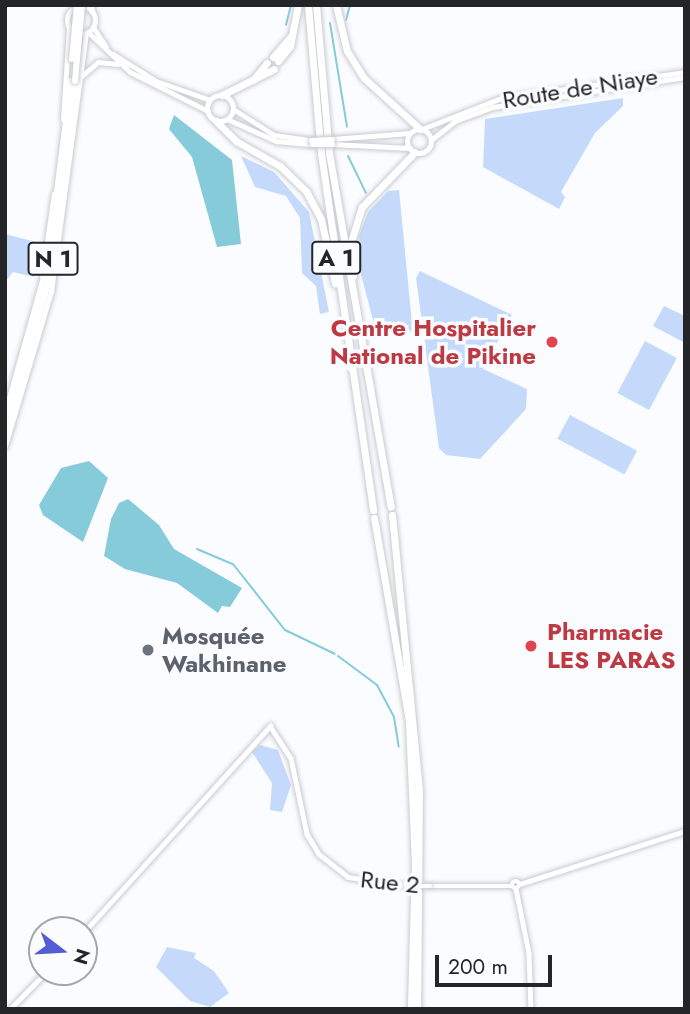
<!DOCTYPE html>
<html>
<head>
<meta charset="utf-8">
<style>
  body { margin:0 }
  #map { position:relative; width:690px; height:1014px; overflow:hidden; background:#fafcff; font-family:Jost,sans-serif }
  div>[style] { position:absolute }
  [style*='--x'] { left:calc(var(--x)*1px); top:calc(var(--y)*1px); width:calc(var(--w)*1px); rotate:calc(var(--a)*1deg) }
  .green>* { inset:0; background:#c5dafb; transform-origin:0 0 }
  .water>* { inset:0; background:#86cbd9 }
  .stream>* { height:2px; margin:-1px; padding:0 1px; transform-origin:1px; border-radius:1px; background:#86cbd9 }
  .roads { filter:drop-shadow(0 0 2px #c9cbd0) drop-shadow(0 0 2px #c9cbd0) }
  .tertiary>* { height:4.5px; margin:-2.25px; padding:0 2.25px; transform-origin:2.25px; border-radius:2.25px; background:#fff }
  .tertiary>.ring { margin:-2.25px; padding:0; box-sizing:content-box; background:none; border:4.5px solid #fff; border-radius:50% }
  .secondary>* { height:4.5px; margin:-2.25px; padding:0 2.25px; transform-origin:2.25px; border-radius:2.25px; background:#fff }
  .primary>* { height:5px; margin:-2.5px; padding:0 2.5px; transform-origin:2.5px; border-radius:2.5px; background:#fff }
  .primary>.ring { margin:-2.5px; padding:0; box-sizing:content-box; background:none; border:5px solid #fff; border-radius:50% }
  .trunk>* { height:6px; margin:-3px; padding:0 3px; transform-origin:3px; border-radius:3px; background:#fff }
  .motorway>* { height:7px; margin:-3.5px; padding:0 3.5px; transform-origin:3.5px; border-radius:3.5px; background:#fff }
  .bridges { filter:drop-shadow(0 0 2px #c9cbd0) drop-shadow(0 0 2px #c9cbd0) }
  .tertiary-bridge>* { height:4.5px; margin:-2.25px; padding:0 2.25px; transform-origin:2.25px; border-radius:2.25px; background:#fff }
  .primary-bridge>* { height:5px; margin:-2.5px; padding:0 2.5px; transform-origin:2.5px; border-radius:2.5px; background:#fff }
  .trunk-bridge>* { height:6px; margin:-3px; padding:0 3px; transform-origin:3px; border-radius:3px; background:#fff }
  .dots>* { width:19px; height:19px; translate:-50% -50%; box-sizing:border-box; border:4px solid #fafcff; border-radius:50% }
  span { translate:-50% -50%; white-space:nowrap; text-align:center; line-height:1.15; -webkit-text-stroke:7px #fafcff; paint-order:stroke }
  .shield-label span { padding:2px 5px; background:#fafcff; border:2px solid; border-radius:5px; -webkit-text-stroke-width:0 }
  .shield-label { font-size:23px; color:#242527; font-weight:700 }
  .street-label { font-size:24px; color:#242527 }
  .health-label { font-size:24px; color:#be3a42; font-weight:700 }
  .right { translate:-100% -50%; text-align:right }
  .left { translate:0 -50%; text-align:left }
  .worship-label { font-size:24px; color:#5b616d; font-weight:700 }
  .frame { position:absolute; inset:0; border:7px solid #242527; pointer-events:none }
  .north { position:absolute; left:28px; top:916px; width:70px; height:70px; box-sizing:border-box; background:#fafcff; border:2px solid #a4a6a9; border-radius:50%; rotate:107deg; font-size:19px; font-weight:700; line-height:28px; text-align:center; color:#242527 }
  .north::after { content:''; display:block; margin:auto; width:24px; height:32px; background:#565cd3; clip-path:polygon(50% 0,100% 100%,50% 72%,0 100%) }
  .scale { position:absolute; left:435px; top:955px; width:117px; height:32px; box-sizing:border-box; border:4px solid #242527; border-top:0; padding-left:9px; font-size:21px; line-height:24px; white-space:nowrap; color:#242527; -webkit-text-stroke:5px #fafcff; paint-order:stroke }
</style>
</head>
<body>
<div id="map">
  <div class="green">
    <i style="clip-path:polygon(623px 98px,623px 106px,595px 133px,561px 192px,565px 197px,559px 209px,483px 167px,485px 119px)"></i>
    <i style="clip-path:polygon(241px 156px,274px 172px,309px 212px,329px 312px,320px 314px,316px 286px,302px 273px,300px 218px,286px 196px,255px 187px)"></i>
    <i style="clip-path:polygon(399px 190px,413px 333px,399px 324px,375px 328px,358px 263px,359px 236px,368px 212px,388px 191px)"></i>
    <i style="clip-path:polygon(5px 234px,40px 243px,34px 277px,13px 272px,5px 282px)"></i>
    <i style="clip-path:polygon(420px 271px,512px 315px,483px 369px,527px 389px,526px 409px,480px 459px,446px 455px,439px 448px,416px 278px)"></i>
    <i style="clip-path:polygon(664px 306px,685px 316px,685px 343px,653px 326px)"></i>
    <i style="left:645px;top:341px;width:36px;height:59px;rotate:28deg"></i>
    <i style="left:570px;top:415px;width:76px;height:27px;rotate:28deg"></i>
    <i style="clip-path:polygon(260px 745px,278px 750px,291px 785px,282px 812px,270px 810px,272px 783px,252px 752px)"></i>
    <i style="clip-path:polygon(167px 947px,196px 953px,194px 958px,214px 971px,229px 993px,210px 1007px,190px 1001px,156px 967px)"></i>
  </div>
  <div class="water">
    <i style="clip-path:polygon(174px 115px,232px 160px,241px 244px,217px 247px,192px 157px,169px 129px)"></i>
    <i style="clip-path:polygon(89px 461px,108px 478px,83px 542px,43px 515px,39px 505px,61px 468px)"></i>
    <i style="clip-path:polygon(128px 499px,159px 525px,174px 549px,242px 588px,230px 607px,222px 606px,218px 613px,177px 583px,125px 569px,104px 556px,111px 519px,119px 503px)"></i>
  </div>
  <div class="stream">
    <i style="--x:346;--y:20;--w:16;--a:-75"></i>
    <i style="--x:330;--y:23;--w:105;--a:80.7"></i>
    <i style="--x:286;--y:25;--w:21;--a:-76"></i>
    <i style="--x:348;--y:156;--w:41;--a:64.1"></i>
    <i style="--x:197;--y:549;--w:39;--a:23"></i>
    <i style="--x:233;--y:564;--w:84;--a:51.8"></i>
    <i style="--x:285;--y:630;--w:55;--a:25.6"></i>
    <i style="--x:338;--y:656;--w:49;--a:36.6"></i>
    <i style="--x:377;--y:685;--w:36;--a:62"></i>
    <i style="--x:394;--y:717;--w:30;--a:81"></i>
  </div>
  <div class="roads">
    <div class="tertiary">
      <i style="--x:63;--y:120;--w:93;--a:-86.3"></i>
      <i style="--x:42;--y:276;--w:83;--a:-81.7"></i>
      <i style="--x:5;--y:446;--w:161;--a:-73.4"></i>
      <i style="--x:51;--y:292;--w:261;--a:-82.3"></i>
      <i class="ring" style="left:512px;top:881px;width:3.5px;height:3.5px"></i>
      <i style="--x:520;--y:884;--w:173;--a:-17.8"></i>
      <i style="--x:430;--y:886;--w:82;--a:0"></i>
      <i style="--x:516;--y:889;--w:65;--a:78.5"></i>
      <i style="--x:529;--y:953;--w:56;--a:88"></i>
      <i style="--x:84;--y:932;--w:278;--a:-47.9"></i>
      <i style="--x:270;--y:726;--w:38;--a:57"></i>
      <i style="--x:291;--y:758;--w:78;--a:78.1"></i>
      <i style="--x:307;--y:834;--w:23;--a:59"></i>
      <i style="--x:319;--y:854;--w:37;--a:38"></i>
      <i style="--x:348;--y:877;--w:59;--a:8.8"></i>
      <i style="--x:10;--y:1009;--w:52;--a:-45.8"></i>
    </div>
    <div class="secondary">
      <i style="--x:422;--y:129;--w:86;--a:-21.2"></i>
      <i style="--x:502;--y:98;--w:185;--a:-8.1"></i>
      <i style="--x:431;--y:140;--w:31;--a:-38"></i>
      <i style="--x:455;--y:121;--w:40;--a:-20.2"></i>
      <i style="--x:493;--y:107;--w:194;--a:-8.9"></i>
    </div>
    <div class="primary">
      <i class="ring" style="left:67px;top:6px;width:23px;height:23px"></i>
      <i style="--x:93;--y:27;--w:24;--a:57"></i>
      <i style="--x:88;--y:32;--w:58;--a:43.6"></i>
      <i style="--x:130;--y:72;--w:87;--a:26.6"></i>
      <i style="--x:113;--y:54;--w:51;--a:32.1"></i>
      <i style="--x:156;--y:81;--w:57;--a:19.4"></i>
      <i style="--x:79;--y:78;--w:25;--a:-40"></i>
      <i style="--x:98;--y:62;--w:20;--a:6"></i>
      <i class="ring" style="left:207px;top:95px;width:21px;height:21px"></i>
      <i style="--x:233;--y:109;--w:49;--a:32.4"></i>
      <i style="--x:274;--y:135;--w:37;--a:8"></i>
      <i style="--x:227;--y:119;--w:54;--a:24.2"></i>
      <i style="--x:276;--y:141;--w:36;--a:5"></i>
      <i class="ring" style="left:407px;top:129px;width:19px;height:19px"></i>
      <i style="--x:332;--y:139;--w:78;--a:-4.4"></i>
      <i style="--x:332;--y:144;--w:78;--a:2.9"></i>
    </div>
    <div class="trunk">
      <i style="--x:91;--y:5;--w:6;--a:81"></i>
      <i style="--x:5;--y:416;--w:159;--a:-74.3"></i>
      <i style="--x:48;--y:263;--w:184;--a:-82.8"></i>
      <i style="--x:5;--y:432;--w:165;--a:-73.8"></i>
      <i style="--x:51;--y:274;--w:194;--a:-82.9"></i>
    </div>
    <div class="motorway">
      <i style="--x:308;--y:5;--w:149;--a:85"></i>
      <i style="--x:321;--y:153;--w:361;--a:81.7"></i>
      <i style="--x:316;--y:5;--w:149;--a:85"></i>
      <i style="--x:329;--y:153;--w:359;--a:80.1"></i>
      <i style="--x:336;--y:5;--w:47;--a:76.6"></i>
      <i style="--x:347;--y:51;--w:32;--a:58"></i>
      <i style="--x:364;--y:78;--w:76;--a:42.3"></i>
      <i style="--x:273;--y:57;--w:28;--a:-49"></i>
      <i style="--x:278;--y:61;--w:19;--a:-51"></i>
      <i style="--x:290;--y:46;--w:42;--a:-79"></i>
      <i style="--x:253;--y:80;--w:22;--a:-51"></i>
      <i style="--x:222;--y:95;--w:58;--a:-26.6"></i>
      <i style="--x:216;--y:121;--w:28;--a:45"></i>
      <i style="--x:236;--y:141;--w:51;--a:29.6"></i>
      <i style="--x:280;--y:166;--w:36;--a:44"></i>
      <i style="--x:306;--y:191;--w:32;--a:62"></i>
      <i style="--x:321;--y:219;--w:66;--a:77.7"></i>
      <i style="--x:353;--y:276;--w:34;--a:-93"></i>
      <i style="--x:351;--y:242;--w:37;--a:-73"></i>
      <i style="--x:362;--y:207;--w:76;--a:-46.1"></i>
      <i style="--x:392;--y:515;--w:275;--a:84.4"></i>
      <i style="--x:419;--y:789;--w:220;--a:90.5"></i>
      <i style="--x:374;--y:518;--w:206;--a:80.2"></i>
      <i style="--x:409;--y:721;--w:141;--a:87.6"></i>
      <i style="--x:415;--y:862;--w:147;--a:91.6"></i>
    </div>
  </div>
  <div class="bridges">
    <div class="tertiary-bridge">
      <i style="--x:406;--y:886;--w:24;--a:0"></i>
    </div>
    <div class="primary-bridge">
      <i style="--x:311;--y:140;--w:21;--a:-3"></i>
      <i style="--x:312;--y:144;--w:20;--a:0"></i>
    </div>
    <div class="trunk-bridge">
      <i style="--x:72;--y:59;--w:54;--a:-84.7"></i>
      <i style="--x:75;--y:81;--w:76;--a:-84.7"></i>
    </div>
  </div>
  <div class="dots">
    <i style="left:552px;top:342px;background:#e0444e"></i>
    <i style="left:531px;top:646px;background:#e0444e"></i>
    <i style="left:148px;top:650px;background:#6b7280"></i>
  </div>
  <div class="shield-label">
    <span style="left:336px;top:258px">A 1</span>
    <span style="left:53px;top:259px">N 1</span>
  </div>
  <div class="street-label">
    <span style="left:580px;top:88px;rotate:-9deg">Route de Niaye</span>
    <span style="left:390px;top:882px;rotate:6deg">Rue 2</span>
  </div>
  <div class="health-label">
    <span class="right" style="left:536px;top:342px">Centre Hospitalier<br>National de Pikine</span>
    <span class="left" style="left:547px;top:646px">Pharmacie<br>LES PARAS</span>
  </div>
  <div class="worship-label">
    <span class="left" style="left:162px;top:650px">Mosquée<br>Wakhinane</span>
  </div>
  <div class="frame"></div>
  <div class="north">N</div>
  <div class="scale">200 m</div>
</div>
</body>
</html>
